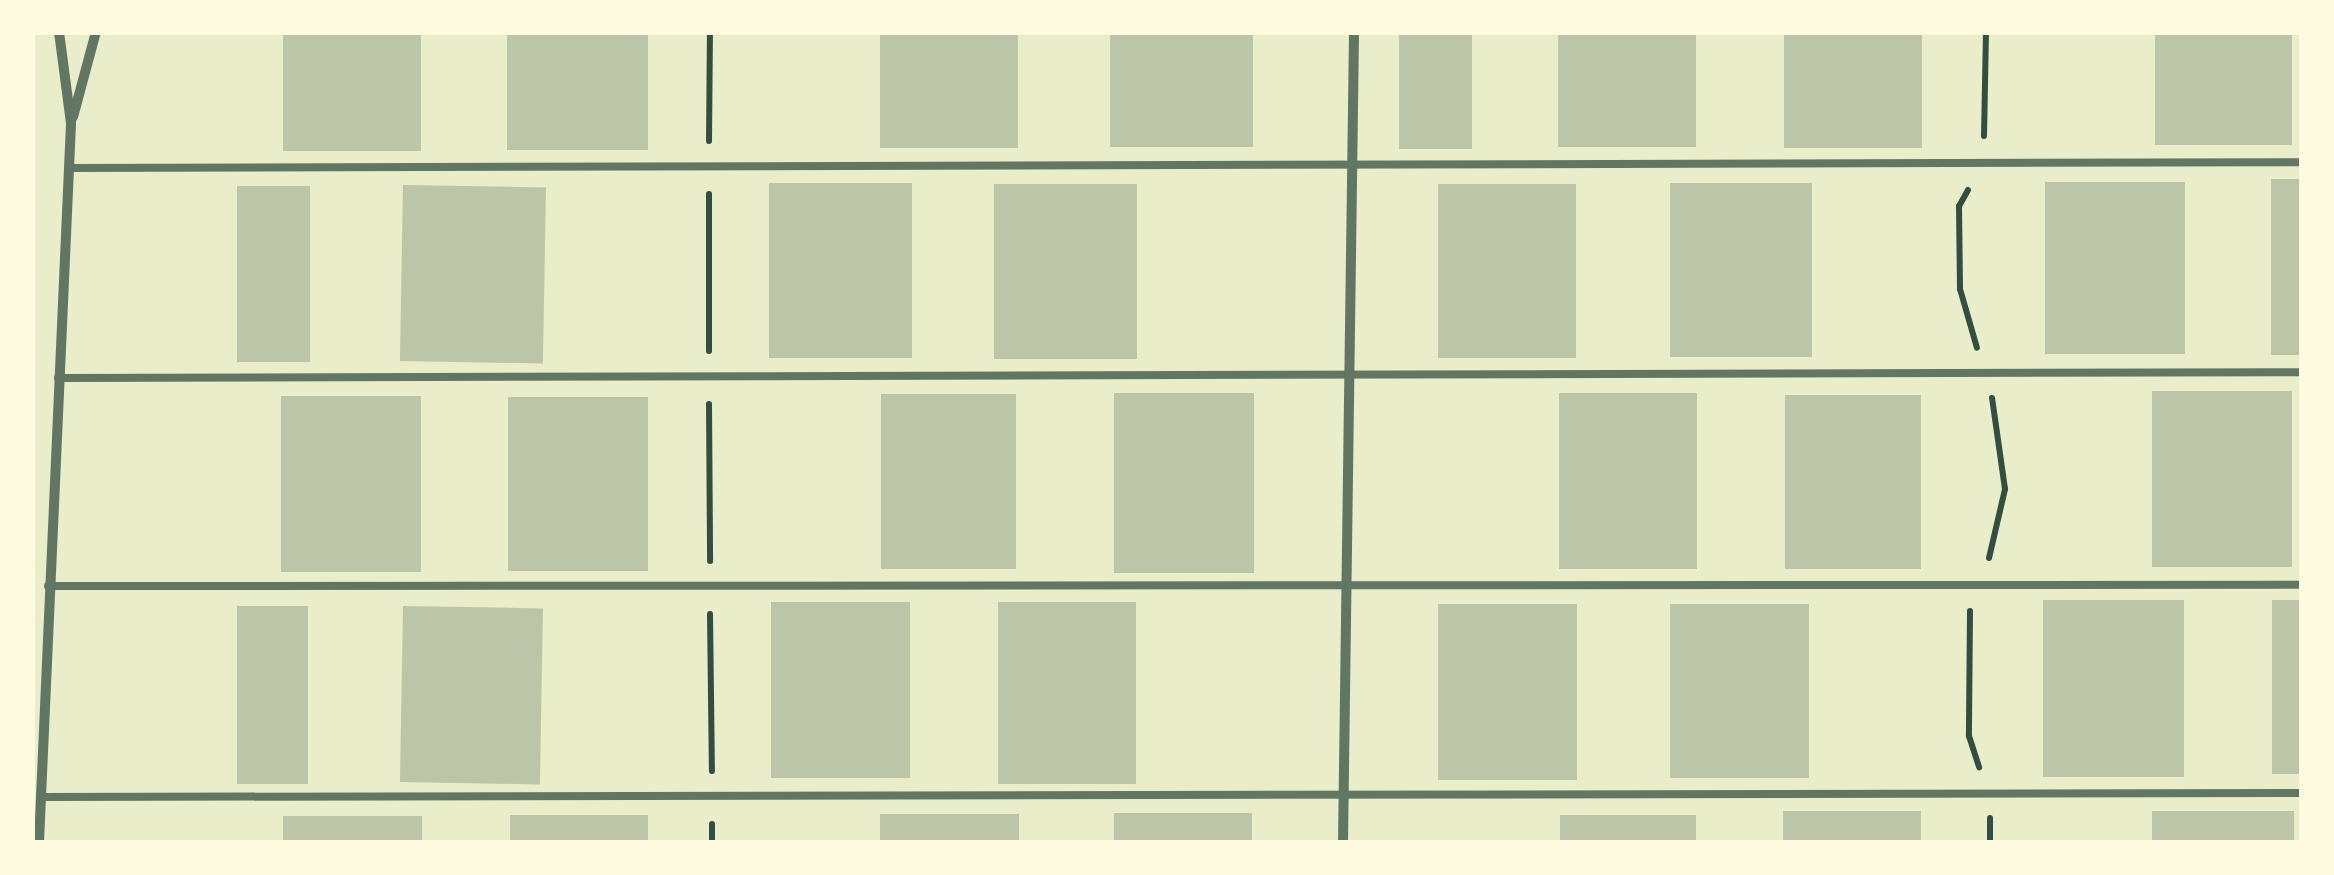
<!DOCTYPE html>
<html>
<head>
<meta charset="utf-8">
<style>
  body { margin:0 }
  #map { position:relative; width:2334px; height:875px; overflow:hidden; background:#e9edc9; font-family:"Archivo Narrow",sans-serif }
  div>[style] { position:absolute }
  [style*='--x'] { left:calc(var(--x)*1px); top:calc(var(--y)*1px); width:calc(var(--w)*1px); rotate:calc(var(--a)*1deg) }
  .building>* { inset:0; background:#bcc5a7; transform-origin:0 0 }
  .path>* { height:6px; margin:-3px; padding:0 3px; transform-origin:3px; border-radius:3px; background:#344e41 }
  .service>* { height:8px; margin:-4px; padding:0 4px; transform-origin:4px; border-radius:4px; background:#617663 }
  .minor>* { height:10px; margin:-5px; padding:0 5px; transform-origin:5px; border-radius:5px; background:#617663 }
  span { translate:-50% -50%; white-space:nowrap; text-align:center; line-height:1.15; -webkit-text-stroke:10px #fefae0; paint-order:stroke }
  .frame { position:absolute; inset:0; border:35px solid #fefae0; pointer-events:none }
</style>
</head>
<body>
<div id="map">
  <div class="building">
    <i style="left:283px;top:32px;width:138px;height:119px"></i>
    <i style="left:507px;top:32px;width:141px;height:118px"></i>
    <i style="left:880px;top:32px;width:138px;height:116px"></i>
    <i style="left:1110px;top:32px;width:143px;height:115px"></i>
    <i style="left:1399px;top:32px;width:73px;height:117px"></i>
    <i style="left:1558px;top:32px;width:138px;height:115px"></i>
    <i style="left:1784px;top:32px;width:138px;height:116px"></i>
    <i style="left:2155px;top:32px;width:137px;height:113px"></i>
    <i style="left:2271px;top:179px;width:31px;height:176px"></i>
    <i style="left:2045px;top:182px;width:140px;height:172px"></i>
    <i style="left:769px;top:183px;width:143px;height:175px"></i>
    <i style="left:1670px;top:183px;width:142px;height:174px"></i>
    <i style="left:994px;top:184px;width:143px;height:175px"></i>
    <i style="left:1438px;top:184px;width:138px;height:174px"></i>
    <i style="left:403px;top:185px;width:143px;height:176px;rotate:1deg"></i>
    <i style="left:237px;top:186px;width:73px;height:176px"></i>
    <i style="left:2152px;top:391px;width:140px;height:176px"></i>
    <i style="left:1114px;top:393px;width:140px;height:180px"></i>
    <i style="left:1559px;top:393px;width:138px;height:176px"></i>
    <i style="left:881px;top:394px;width:135px;height:175px"></i>
    <i style="left:1785px;top:395px;width:136px;height:174px"></i>
    <i style="left:281px;top:396px;width:140px;height:176px"></i>
    <i style="left:508px;top:397px;width:140px;height:174px"></i>
    <i style="left:2043px;top:600px;width:141px;height:177px"></i>
    <i style="left:2272px;top:600px;width:30px;height:174px"></i>
    <i style="left:771px;top:602px;width:139px;height:176px"></i>
    <i style="left:998px;top:602px;width:138px;height:182px"></i>
    <i style="left:1438px;top:604px;width:139px;height:176px"></i>
    <i style="left:1670px;top:604px;width:139px;height:174px"></i>
    <i style="left:237px;top:606px;width:71px;height:178px"></i>
    <i style="left:403px;top:606px;width:140px;height:176px;rotate:1deg"></i>
    <i style="left:1783px;top:811px;width:138px;height:31px"></i>
    <i style="left:2152px;top:811px;width:142px;height:31px"></i>
    <i style="left:1114px;top:813px;width:138px;height:29px"></i>
    <i style="left:880px;top:814px;width:139px;height:28px"></i>
    <i style="left:510px;top:815px;width:138px;height:27px"></i>
    <i style="left:1560px;top:815px;width:136px;height:27px"></i>
    <i style="left:283px;top:816px;width:139px;height:26px"></i>
  </div>
  <div class="path">
    <i style="--x:1984;--y:136;--w:104;--a:-88.9"></i>
    <i style="--x:709;--y:141;--w:109;--a:-89.5"></i>
    <i style="--x:1968;--y:190;--w:18;--a:119"></i>
    <i style="--x:1959;--y:206;--w:83;--a:89.3"></i>
    <i style="--x:1960;--y:289;--w:61;--a:73.9"></i>
    <i style="--x:709;--y:194;--w:157;--a:90"></i>
    <i style="--x:709;--y:404;--w:157;--a:89.6"></i>
    <i style="--x:1989;--y:558;--w:71;--a:-76.9"></i>
    <i style="--x:2005;--y:489;--w:92;--a:-98.1"></i>
    <i style="--x:1970;--y:611;--w:125;--a:90.5"></i>
    <i style="--x:1969;--y:736;--w:33;--a:72"></i>
    <i style="--x:710;--y:614;--w:157;--a:89.3"></i>
    <i style="--x:712;--y:824;--w:18;--a:90"></i>
    <i style="--x:1990;--y:842;--w:24;--a:-90"></i>
  </div>
  <div class="service">
    <i style="--x:69;--y:168;--w:2233;--a:-0.15"></i>
    <i style="--x:58;--y:378;--w:2244;--a:-0.15"></i>
    <i style="--x:48;--y:586;--w:2254;--a:-0.03"></i>
    <i style="--x:41;--y:797;--w:2261;--a:-0.1"></i>
  </div>
  <div class="minor">
    <i style="--x:73;--y:117;--w:88;--a:-74.9"></i>
    <i style="--x:39;--y:842;--w:720;--a:-87.45"></i>
    <i style="--x:71;--y:123;--w:92;--a:-97.5"></i>
    <i style="--x:1343;--y:842;--w:810;--a:-89.22"></i>
  </div>
  <div class="frame"></div>
</div>
</body>
</html>
